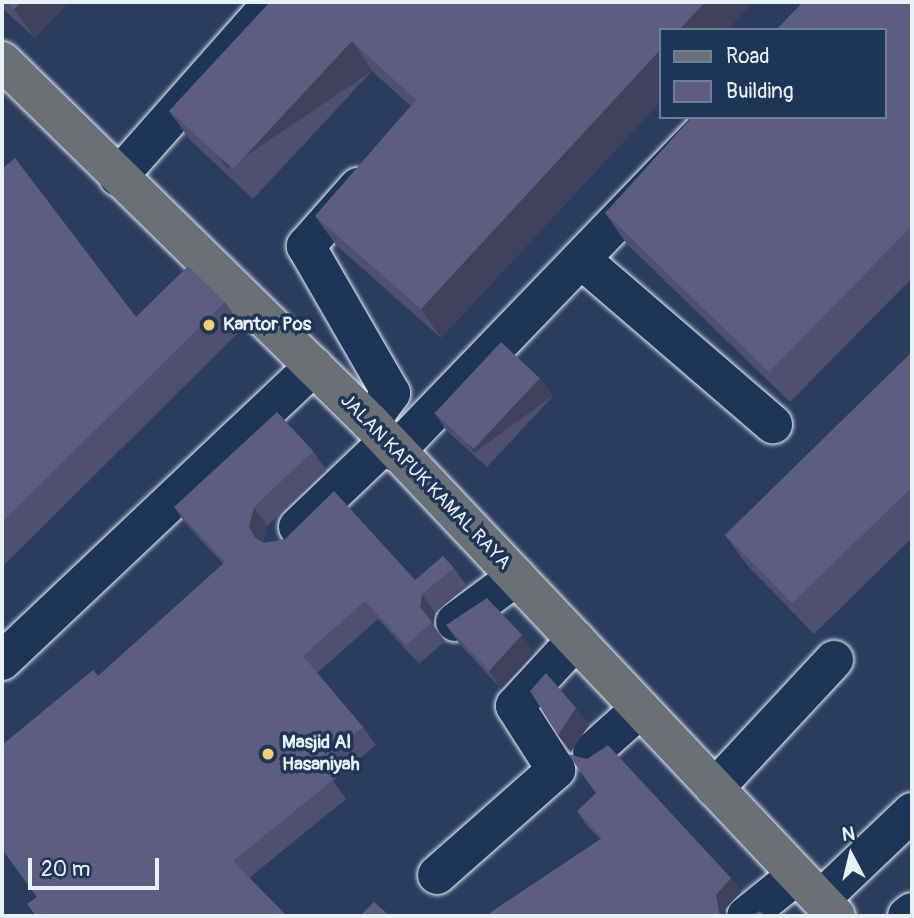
<!DOCTYPE html>
<html>
<head>
<meta charset="utf-8">
<style>
  body { margin:0 }
  #map { position:relative; width:914px; height:918px; overflow:hidden; background:#2a3d5f; font-family:Pangolin,sans-serif }
  div>[style] { position:absolute }
  [style*='--x'] { left:calc(var(--x)*1px); top:calc(var(--y)*1px); width:calc(var(--w)*1px); rotate:calc(var(--a)*1deg) }
  .roads { filter:drop-shadow(0 0 2px #e8f1f8) drop-shadow(0 0 2px #e8f1f8) }
  .minor>* { height:38px; margin:-19px; padding:0 19px; transform-origin:19px; border-radius:19px; background:#1d3557 }
  .major>* { height:38px; margin:-19px; padding:0 19px; transform-origin:19px; border-radius:19px; background:#6b7074 }
  .wall>* { inset:0; background:#4f506f }
  .shaded-wall>* { inset:0; background:#40415a; transform-origin:0 0 }
  .building>* { inset:0; background:#5c5d81; transform-origin:0 0 }
  .dots>* { width:19px; height:19px; translate:-50% -50%; box-sizing:border-box; border:4px solid #1d3557; border-radius:50% }
  span { translate:-50% -50%; white-space:nowrap; text-align:center; line-height:1.15; -webkit-text-stroke:7px #1d3557; paint-order:stroke }
  .poi-label { font-size:19px; color:#e8f1f8; font-weight:700 }
  .left { translate:0 -50%; text-align:left }
  .street-label { font-size:19px; color:#e8f1f8 }
  .frame { position:absolute; inset:0; border:4px solid #e8f1f8; pointer-events:none }
  .legend { position:absolute; left:659px; top:28px; width:228px; height:91px; box-sizing:border-box; background:#1d3557; border:2px solid #6e8097; margin:0; padding:9px 12px; list-style:none; font-size:21px; color:#e8f1f8 }
  .legend li { display:flex; align-items:center; gap:14px; height:35px }
  .legend b { width:35px; border:2px solid #6e8097 }
  .north { position:absolute; left:816px; top:820px; width:70px; height:70px; -webkit-text-stroke:5px #1d3557; paint-order:stroke; rotate:353deg; font-size:19px; font-weight:700; line-height:28px; text-align:center; color:#e8f1f8 }
  .north::after { content:''; display:block; margin:auto; width:24px; height:32px; background:#e8f1f8; clip-path:polygon(50% 0,100% 100%,50% 72%,0 100%) }
  .scale { position:absolute; left:28px; top:858px; width:131px; height:32px; box-sizing:border-box; border:4px solid #e8f1f8; border-top:0; padding-left:9px; font-size:21px; line-height:24px; white-space:nowrap; color:#e8f1f8; -webkit-text-stroke:5px #1d3557; paint-order:stroke }
</style>
</head>
<body>
<div id="map">
  <div class="roads">
    <div class="minor">
      <i style="--x:118;--y:177;--w:234;--a:-48.5"></i>
      <i style="--x:358;--y:187;--w:79;--a:131.4"></i>
      <i style="--x:306;--y:246;--w:170;--a:60"></i>
      <i style="--x:391;--y:393;--w:36;--a:126"></i>
      <i style="--x:582;--y:260;--w:252;--a:40.7"></i>
      <i style="--x:395;--y:452;--w:465;--a:-46.1"></i>
      <i style="--x:298;--y:527;--w:123;--a:-43.7"></i>
      <i style="--x:455;--y:622;--w:76;--a:-36.4"></i>
      <i style="--x:2;--y:661;--w:429;--a:-43.4"></i>
      <i style="--x:592;--y:752;--w:64;--a:-41.9"></i>
      <i style="--x:715;--y:788;--w:175;--a:-47.1"></i>
      <i style="--x:437;--y:875;--w:159;--a:-41.4"></i>
      <i style="--x:556;--y:770;--w:76;--a:-122.6"></i>
      <i style="--x:515;--y:706;--w:90;--a:-47.3"></i>
      <i style="--x:821;--y:899;--w:126;--a:-43.7"></i>
      <i style="--x:746;--y:916;--w:65;--a:-38.8"></i>
      <i style="--x:907;--y:916;--w:6;--a:-39"></i>
    </div>
    <div class="major">
      <i style="--x:2;--y:61;--w:516;--a:44.45"></i>
      <i style="--x:370;--y:422;--w:679;--a:46.67"></i>
    </div>
  </div>
  <div class="wall">
    <i style="clip-path:polygon(2px 2px,69px 2px,35px 38px,2px 8px)"></i>
    <i style="clip-path:polygon(270px 2px,753px 2px,727px 30px,660px 30px,660px 102px,441px 338px,336px 245px,315px 216px,411px 106px,372px 71px,253px 199px,190px 140px,169px 111px)"></i>
    <i style="clip-path:polygon(912px 2px,912px 278px,790px 402px,626px 243px,605px 213px)"></i>
    <i style="clip-path:polygon(2px 169px,136px 317px,225px 302px,243px 328px,2px 567px)"></i>
    <i style="clip-path:polygon(912px 352px,912px 538px,814px 634px,747px 565px,725px 535px)"></i>
    <i style="clip-path:polygon(553px 396px,487px 467px,446px 430px,434px 412px)"></i>
    <i style="clip-path:polygon(313px 451px,326px 470px,267px 526px,263px 542px,415px 580px,454px 568px,467px 586px,435px 613px,433px 625px,445px 641px,419px 664px,378px 619px,317px 673px,363px 727px,376px 745px,333px 781px,346px 799px,249px 878px,36px 897px,98px 676px,223px 564px,187px 525px,174px 507px)"></i>
    <i style="clip-path:polygon(446px 625px,534px 653px,501px 689px,459px 643px)"></i>
    <i style="clip-path:polygon(577px 811px,731px 878px,741px 892px,725px 909px,600px 839px,586px 825px)"></i>
  </div>
  <div class="shaded-wall">
    <i style="clip-path:polygon(21px 2px,69px 2px,35px 38px,14px 9px)"></i>
    <i style="clip-path:polygon(705px 2px,753px 2px,727px 30px,679px 30px)"></i>
    <i style="left:352px;top:41px;width:36px;height:175px;rotate:56deg"></i>
    <i style="clip-path:polygon(660px 50px,660px 102px,441px 338px,421px 309px)"></i>
    <i style="left:540px;top:378px;width:22px;height:97px;rotate:54deg"></i>
    <i style="clip-path:polygon(254px 507px,267px 526px,262px 545px,255px 538px,249px 527px)"></i>
    <i style="clip-path:polygon(422px 594px,435px 613px,433px 625px,420px 607px)"></i>
    <i style="clip-path:polygon(522px 635px,534px 653px,501px 689px,489px 671px)"></i>
    <i style="clip-path:polygon(576px 708px,589px 725px,571px 752px,558px 735px)"></i>
    <i style="clip-path:polygon(731px 878px,741px 892px,725px 909px,727px 916px,720px 916px,716px 895px)"></i>
  </div>
  <div class="building">
    <i style="clip-path:polygon(7px 2px,21px 2px,14px 9px)"></i>
    <i style="clip-path:polygon(270px 2px,705px 2px,679px 30px,660px 30px,660px 50px,421px 309px,315px 216px,416px 100px,352px 41px,233px 169px,169px 111px)"></i>
    <i style="clip-path:polygon(803px 2px,912px 2px,912px 226px,769px 372px,605px 213px,692px 117px,884px 117px,884px 30px,776px 30px)"></i>
    <i style="clip-path:polygon(15px 158px,136px 317px,188px 266px,225px 302px,2px 522px,2px 169px)"></i>
    <i style="left:501px;top:342px;width:53px;height:97px;rotate:43deg"></i>
    <i style="clip-path:polygon(912px 352px,912px 487px,792px 603px,725px 535px)"></i>
    <i style="clip-path:polygon(277px 412px,313px 451px,254px 507px,249px 527px,255px 538px,264px 543px,285px 539px,334px 491px,415px 580px,443px 556px,454px 568px,422px 594px,420px 607px,432px 622px,406px 645px,365px 601px,303px 656px,363px 727px,319px 763px,333px 780px,233px 861px,287px 916px,36px 916px,27px 904px,37px 897px,2px 849px,2px 745px,93px 670px,98px 676px,225px 562px,174px 507px)"></i>
    <i style="clip-path:polygon(487px 598px,522px 635px,489px 671px,446px 625px)"></i>
    <i style="clip-path:polygon(546px 673px,576px 708px,558px 735px,530px 691px)"></i>
    <i style="clip-path:polygon(608px 745px,731px 878px,716px 895px,720px 916px,485px 916px,602px 838px,577px 811px,596px 793px,568px 754px,587px 759px)"></i>
    <i style="clip-path:polygon(374px 902px,390px 916px,360px 916px)"></i>
    <i style="clip-path:polygon(760px 911px,765px 916px,751px 916px)"></i>
  </div>
  <div class="dots">
    <i style="left:209px;top:325px;background:#ffd166"></i>
    <i style="left:268px;top:754px;background:#ffd166"></i>
  </div>
  <div class="poi-label">
    <span class="left" style="left:223px;top:325px">Kantor Pos</span>
    <span class="left" style="left:282px;top:754px">Masjid Al<br>Hasaniyah</span>
  </div>
  <div class="street-label">
    <span style="left:425px;top:482px;rotate:46deg">JALAN KAPUK KAMAL RAYA</span>
  </div>
  <div class="frame"></div>
  <ul class="legend">
  <li><b style="height:9px;background:#6b7074"></b>Road</li>
  <li><b style="height:19px;background:#5c5d81"></b>Building</li>
  </ul>
  <div class="north">N</div>
  <div class="scale">20 m</div>
</div>
</body>
</html>
